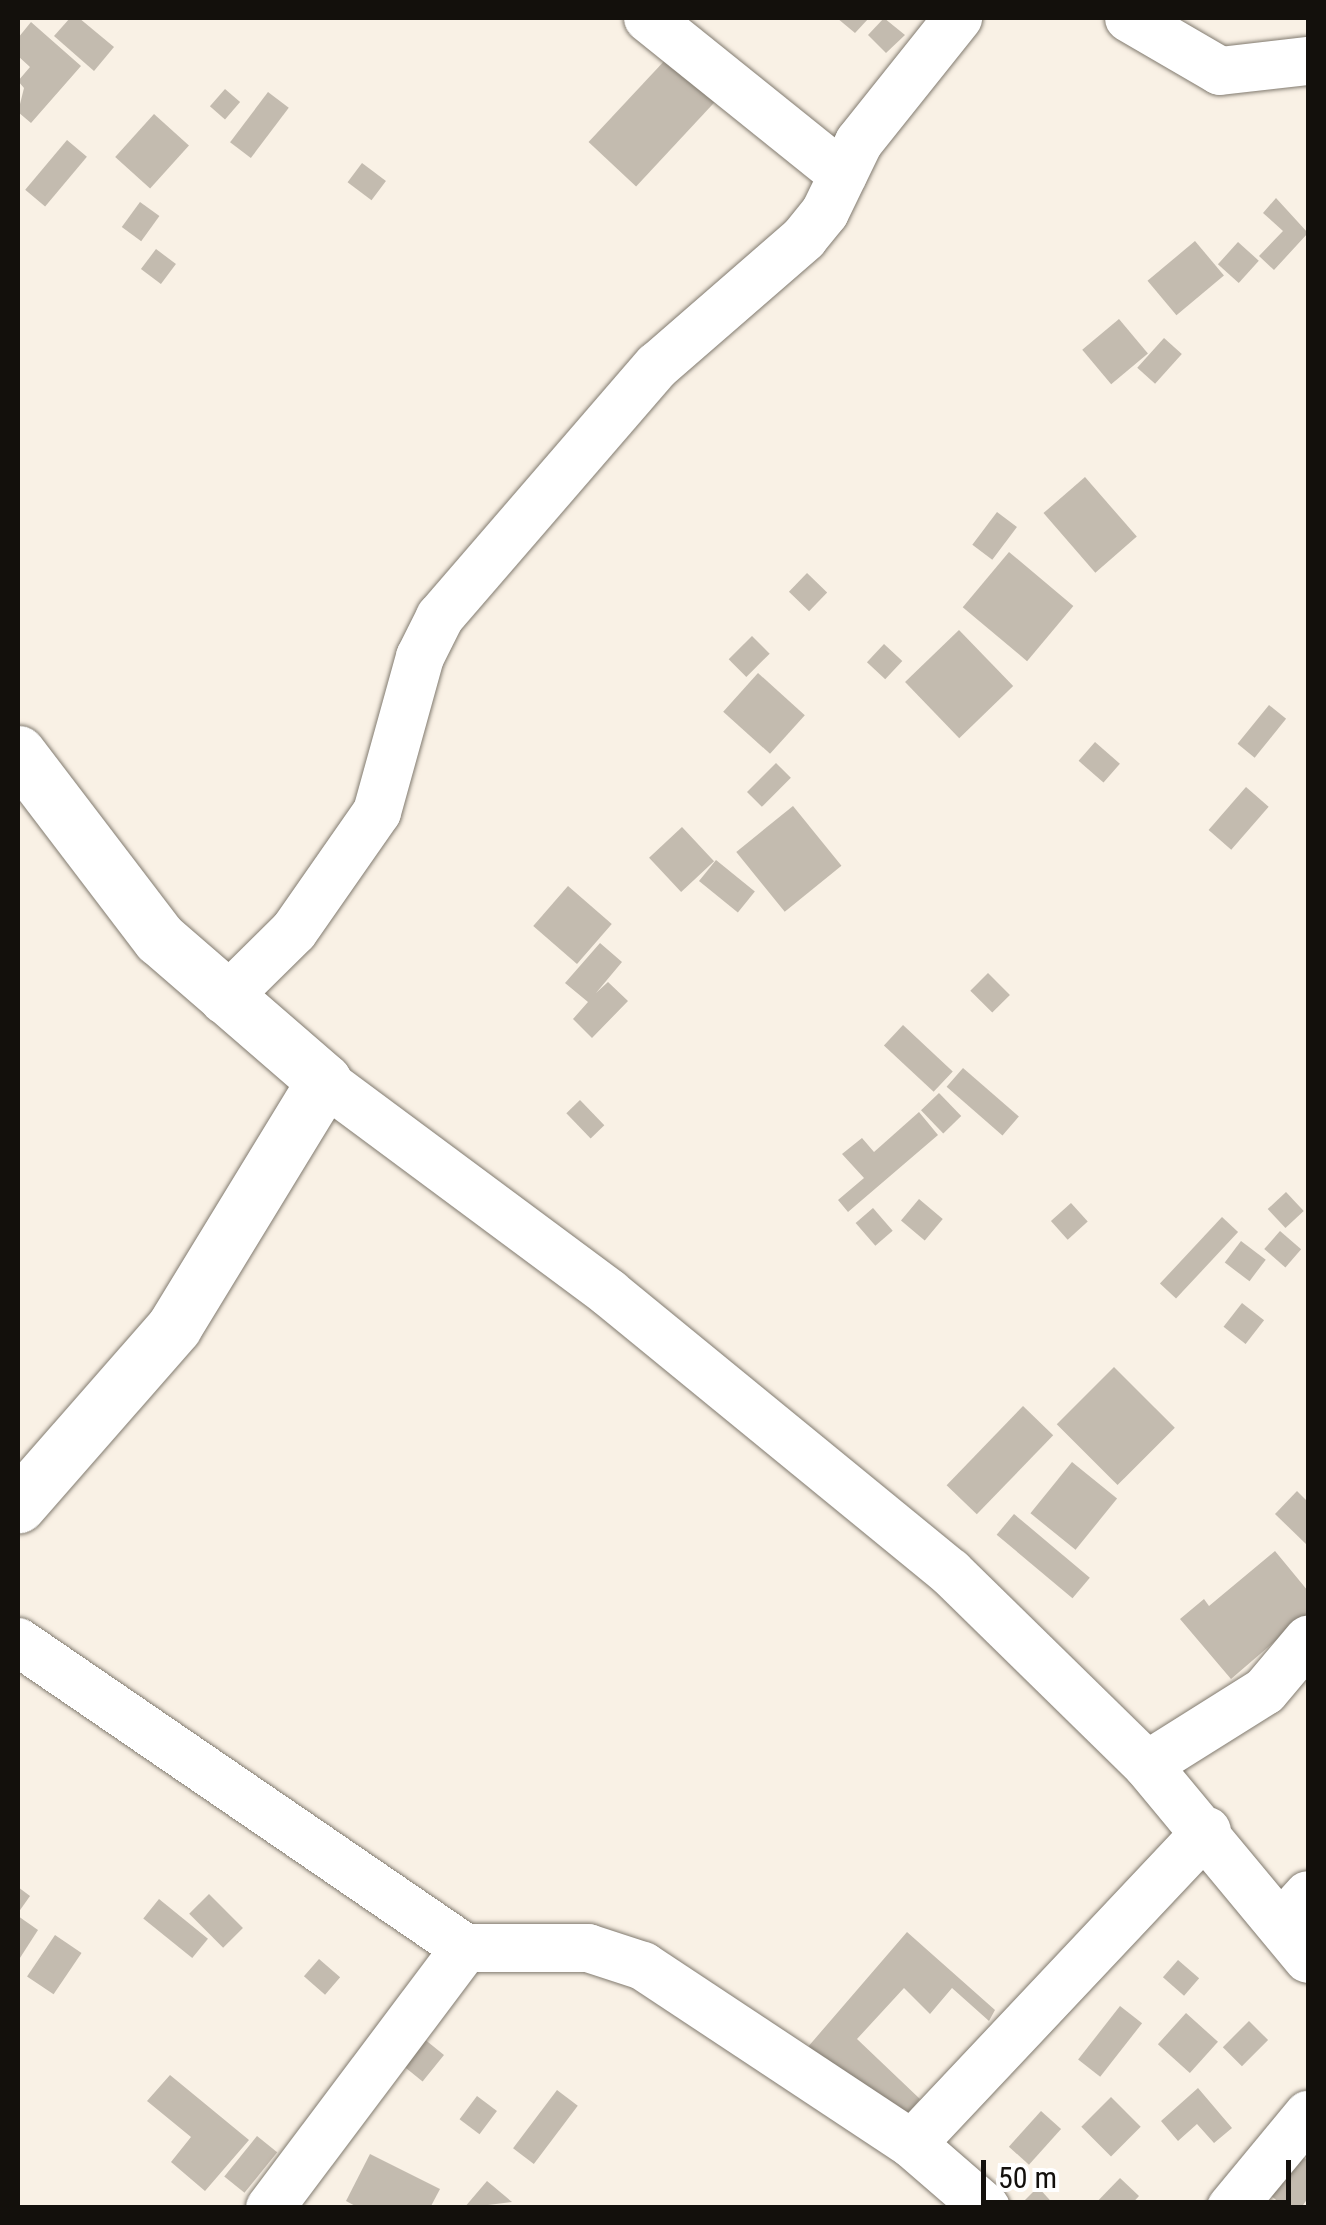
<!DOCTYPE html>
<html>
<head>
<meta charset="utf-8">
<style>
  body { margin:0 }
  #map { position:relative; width:1326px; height:2225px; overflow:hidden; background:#f9f1e5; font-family:"Roboto Condensed",sans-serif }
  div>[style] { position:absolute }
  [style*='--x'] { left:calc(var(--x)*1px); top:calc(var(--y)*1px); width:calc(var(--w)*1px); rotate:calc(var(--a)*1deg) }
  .building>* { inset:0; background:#c3bbaf; transform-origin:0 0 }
  .roads { filter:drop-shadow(0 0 2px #817a6f) drop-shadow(0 0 2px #817a6f) }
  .minor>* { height:48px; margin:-24px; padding:0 24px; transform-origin:24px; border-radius:24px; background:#fff }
  .tertiary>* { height:55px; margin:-27.5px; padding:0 27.5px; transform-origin:27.5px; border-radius:27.5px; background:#fff }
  span { translate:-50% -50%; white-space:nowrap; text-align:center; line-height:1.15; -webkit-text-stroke:10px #fff; paint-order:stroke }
  .frame { position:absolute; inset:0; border:20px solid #13100c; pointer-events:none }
  .scale { position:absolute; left:981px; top:2160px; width:310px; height:45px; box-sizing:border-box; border:5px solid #13100c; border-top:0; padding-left:12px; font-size:30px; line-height:35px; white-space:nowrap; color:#13100c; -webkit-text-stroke:8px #fff; paint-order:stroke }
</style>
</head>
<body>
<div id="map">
  <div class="building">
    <i style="clip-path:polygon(70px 18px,79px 18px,114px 47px,94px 71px,54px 36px)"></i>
    <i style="clip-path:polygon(837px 18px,869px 18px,855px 33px)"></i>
    <i style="clip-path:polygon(884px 18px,905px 35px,886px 53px,868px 35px)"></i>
    <i style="clip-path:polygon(31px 22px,81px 66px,31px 123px,18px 112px,24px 88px,18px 81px,30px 67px,18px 56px,18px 38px)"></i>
    <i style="left:667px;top:58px;width:65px;height:115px;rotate:43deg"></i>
    <i style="left:225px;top:89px;width:20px;height:23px;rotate:41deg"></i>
    <i style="left:268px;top:92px;width:26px;height:63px;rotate:37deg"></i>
    <i style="left:154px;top:114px;width:47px;height:58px;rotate:42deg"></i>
    <i style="left:67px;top:140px;width:26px;height:65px;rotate:40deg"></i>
    <i style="left:362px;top:163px;width:30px;height:24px;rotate:37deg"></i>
    <i style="clip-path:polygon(1276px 198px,1308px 233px,1274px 270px,1259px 256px,1283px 231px,1263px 213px)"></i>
    <i style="left:140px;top:202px;width:24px;height:31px;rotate:36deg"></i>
    <i style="left:1195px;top:241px;width:45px;height:62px;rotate:50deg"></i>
    <i style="left:1238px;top:242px;width:28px;height:30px;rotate:42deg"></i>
    <i style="left:156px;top:249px;width:25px;height:25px;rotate:37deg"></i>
    <i style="left:1119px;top:319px;width:45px;height:48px;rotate:50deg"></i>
    <i style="left:1164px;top:338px;width:24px;height:40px;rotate:42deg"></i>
    <i style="left:1085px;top:477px;width:79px;height:55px;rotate:49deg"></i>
    <i style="left:997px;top:512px;width:25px;height:41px;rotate:37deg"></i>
    <i style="left:1009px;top:552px;width:84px;height:72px;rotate:40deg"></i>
    <i style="left:807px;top:573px;width:28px;height:26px;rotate:44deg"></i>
    <i style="left:959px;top:630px;width:78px;height:75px;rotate:46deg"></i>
    <i style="left:752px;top:636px;width:25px;height:33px;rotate:45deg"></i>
    <i style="left:884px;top:644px;width:25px;height:25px;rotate:43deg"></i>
    <i style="left:758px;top:673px;width:63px;height:52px;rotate:42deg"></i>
    <i style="left:1269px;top:705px;width:22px;height:50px;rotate:39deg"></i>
    <i style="left:1095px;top:742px;width:33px;height:25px;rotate:41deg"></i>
    <i style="left:776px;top:763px;width:21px;height:41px;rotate:45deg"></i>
    <i style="left:1246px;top:787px;width:30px;height:57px;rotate:41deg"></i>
    <i style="left:793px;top:806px;width:77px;height:73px;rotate:51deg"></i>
    <i style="left:682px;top:827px;width:47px;height:45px;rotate:47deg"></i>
    <i style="left:716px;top:860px;width:50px;height:27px;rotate:39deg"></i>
    <i style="left:568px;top:886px;width:58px;height:53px;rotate:41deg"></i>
    <i style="clip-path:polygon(600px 943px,622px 962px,596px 993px,608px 982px,628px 1001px,592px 1038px,573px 1019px,588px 1002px,565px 983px)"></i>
    <i style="left:988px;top:973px;width:31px;height:25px;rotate:45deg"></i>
    <i style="left:903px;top:1025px;width:68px;height:28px;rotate:43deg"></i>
    <i style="left:963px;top:1068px;width:74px;height:25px;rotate:41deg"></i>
    <i style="left:939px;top:1093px;width:32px;height:25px;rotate:46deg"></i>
    <i style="left:580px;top:1100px;width:35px;height:19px;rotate:46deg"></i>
    <i style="clip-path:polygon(919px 1112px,938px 1135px,848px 1212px,838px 1200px,864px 1178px,842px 1154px,862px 1138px,874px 1152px)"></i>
    <i style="left:1286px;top:1192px;width:26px;height:25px;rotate:47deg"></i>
    <i style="left:919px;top:1199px;width:31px;height:28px;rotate:40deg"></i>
    <i style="left:1071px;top:1203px;width:25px;height:27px;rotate:48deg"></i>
    <i style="left:873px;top:1208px;width:30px;height:23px;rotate:49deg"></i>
    <i style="left:1222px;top:1217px;width:22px;height:91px;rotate:43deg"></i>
    <i style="left:1280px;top:1231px;width:28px;height:24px;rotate:41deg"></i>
    <i style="left:1241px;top:1241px;width:31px;height:27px;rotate:37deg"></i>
    <i style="left:1242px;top:1303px;width:28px;height:30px;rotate:38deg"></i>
    <i style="left:1114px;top:1367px;width:86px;height:81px;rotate:45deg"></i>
    <i style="left:1023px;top:1406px;width:42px;height:110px;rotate:44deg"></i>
    <i style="left:1072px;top:1462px;width:58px;height:66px;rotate:39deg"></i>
    <i style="clip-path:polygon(1297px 1491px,1308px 1502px,1308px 1546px,1275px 1514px)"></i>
    <i style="left:1014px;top:1514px;width:99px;height:27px;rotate:40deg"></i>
    <i style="clip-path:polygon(1275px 1551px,1308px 1591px,1308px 1613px,1231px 1679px,1180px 1619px,1204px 1599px,1209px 1606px)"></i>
    <i style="clip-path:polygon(18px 1887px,30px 1896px,18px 1913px)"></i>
    <i style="left:209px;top:1894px;width:48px;height:28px;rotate:45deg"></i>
    <i style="left:159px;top:1899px;width:63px;height:25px;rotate:39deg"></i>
    <i style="clip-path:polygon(18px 1916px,38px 1930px,18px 1961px)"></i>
    <i style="clip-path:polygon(907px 1932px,995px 2010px,989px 2021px,952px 1988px,930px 2014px,904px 1988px,857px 2039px,920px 2099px,900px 2123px,807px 2048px)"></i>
    <i style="left:55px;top:1935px;width:32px;height:50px;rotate:34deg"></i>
    <i style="left:319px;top:1959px;width:28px;height:23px;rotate:41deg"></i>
    <i style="left:1178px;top:1960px;width:28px;height:23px;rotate:41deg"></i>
    <i style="left:1120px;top:2006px;width:28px;height:68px;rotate:38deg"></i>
    <i style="left:1186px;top:2013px;width:43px;height:42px;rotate:42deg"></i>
    <i style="left:1249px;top:2021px;width:27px;height:37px;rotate:45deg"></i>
    <i style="left:423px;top:2038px;width:27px;height:34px;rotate:39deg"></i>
    <i style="clip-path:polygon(170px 2075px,249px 2140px,205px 2191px,171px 2162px,191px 2137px,147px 2101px)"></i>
    <i style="clip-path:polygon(1198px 2088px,1232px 2128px,1214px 2143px,1197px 2124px,1178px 2141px,1161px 2121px)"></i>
    <i style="left:557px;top:2090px;width:26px;height:73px;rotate:37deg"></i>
    <i style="left:477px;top:2096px;width:25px;height:29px;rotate:37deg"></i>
    <i style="left:1111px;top:2097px;width:42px;height:42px;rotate:45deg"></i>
    <i style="left:1041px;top:2111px;width:27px;height:48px;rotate:42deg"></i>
    <i style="left:257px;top:2136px;width:26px;height:52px;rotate:39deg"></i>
    <i style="clip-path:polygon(1296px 2151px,1308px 2161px,1308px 2198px,1301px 2208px,1286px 2208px,1264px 2190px)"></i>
    <i style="clip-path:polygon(370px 2154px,440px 2189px,430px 2208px,359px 2208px,346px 2201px)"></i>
    <i style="clip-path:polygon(1120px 2178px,1139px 2196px,1128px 2208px,1091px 2208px)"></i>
    <i style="clip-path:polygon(487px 2181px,512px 2202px,464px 2208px)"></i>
    <i style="clip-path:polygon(1038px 2187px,1057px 2208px,1026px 2208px,1022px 2203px)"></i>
  </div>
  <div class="roads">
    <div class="minor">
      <i style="--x:648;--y:18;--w:250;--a:38.8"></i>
      <i style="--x:1129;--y:18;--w:105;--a:30.2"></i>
      <i style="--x:1220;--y:71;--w:89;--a:-6.5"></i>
      <i style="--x:224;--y:1000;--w:98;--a:-44.6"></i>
      <i style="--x:294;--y:931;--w:145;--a:-55.1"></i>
      <i style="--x:377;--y:812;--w:161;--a:-74.5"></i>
      <i style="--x:420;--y:657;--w:45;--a:-63.4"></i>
      <i style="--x:440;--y:617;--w:332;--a:-49.2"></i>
      <i style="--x:657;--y:366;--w:195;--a:-41"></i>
      <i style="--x:804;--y:238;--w:33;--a:-51"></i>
      <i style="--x:825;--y:212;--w:78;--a:-64.1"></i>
      <i style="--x:859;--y:142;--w:159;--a:-51.4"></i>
      <i style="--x:324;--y:1081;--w:355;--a:36.6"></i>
      <i style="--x:609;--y:1293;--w:441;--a:39.3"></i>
      <i style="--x:950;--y:1572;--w:276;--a:44.4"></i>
      <i style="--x:1147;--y:1765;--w:252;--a:50.3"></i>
      <i style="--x:18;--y:1642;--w:542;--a:34.39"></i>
      <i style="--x:465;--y:1948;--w:123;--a:0"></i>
      <i style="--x:588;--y:1948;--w:58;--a:18.1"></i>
      <i style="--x:643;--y:1966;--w:323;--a:33.5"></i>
      <i style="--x:912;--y:2144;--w:98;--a:40.9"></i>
      <i style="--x:1147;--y:1765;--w:139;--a:-32.1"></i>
      <i style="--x:1265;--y:1691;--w:67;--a:-49.9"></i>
      <i style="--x:1281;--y:1925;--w:40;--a:-48"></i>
      <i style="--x:912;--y:2144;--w:430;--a:-46.7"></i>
      <i style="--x:270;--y:2208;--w:325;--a:-53.1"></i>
      <i style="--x:1231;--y:2208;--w:121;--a:-50.4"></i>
    </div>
    <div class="tertiary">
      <i style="--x:18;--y:753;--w:233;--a:52.7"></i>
      <i style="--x:159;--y:938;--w:218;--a:40.9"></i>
      <i style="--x:324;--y:1081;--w:288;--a:121.4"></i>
      <i style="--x:174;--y:1327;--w:237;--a:131.2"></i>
    </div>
  </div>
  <div class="frame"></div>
  <div class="scale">50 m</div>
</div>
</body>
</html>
